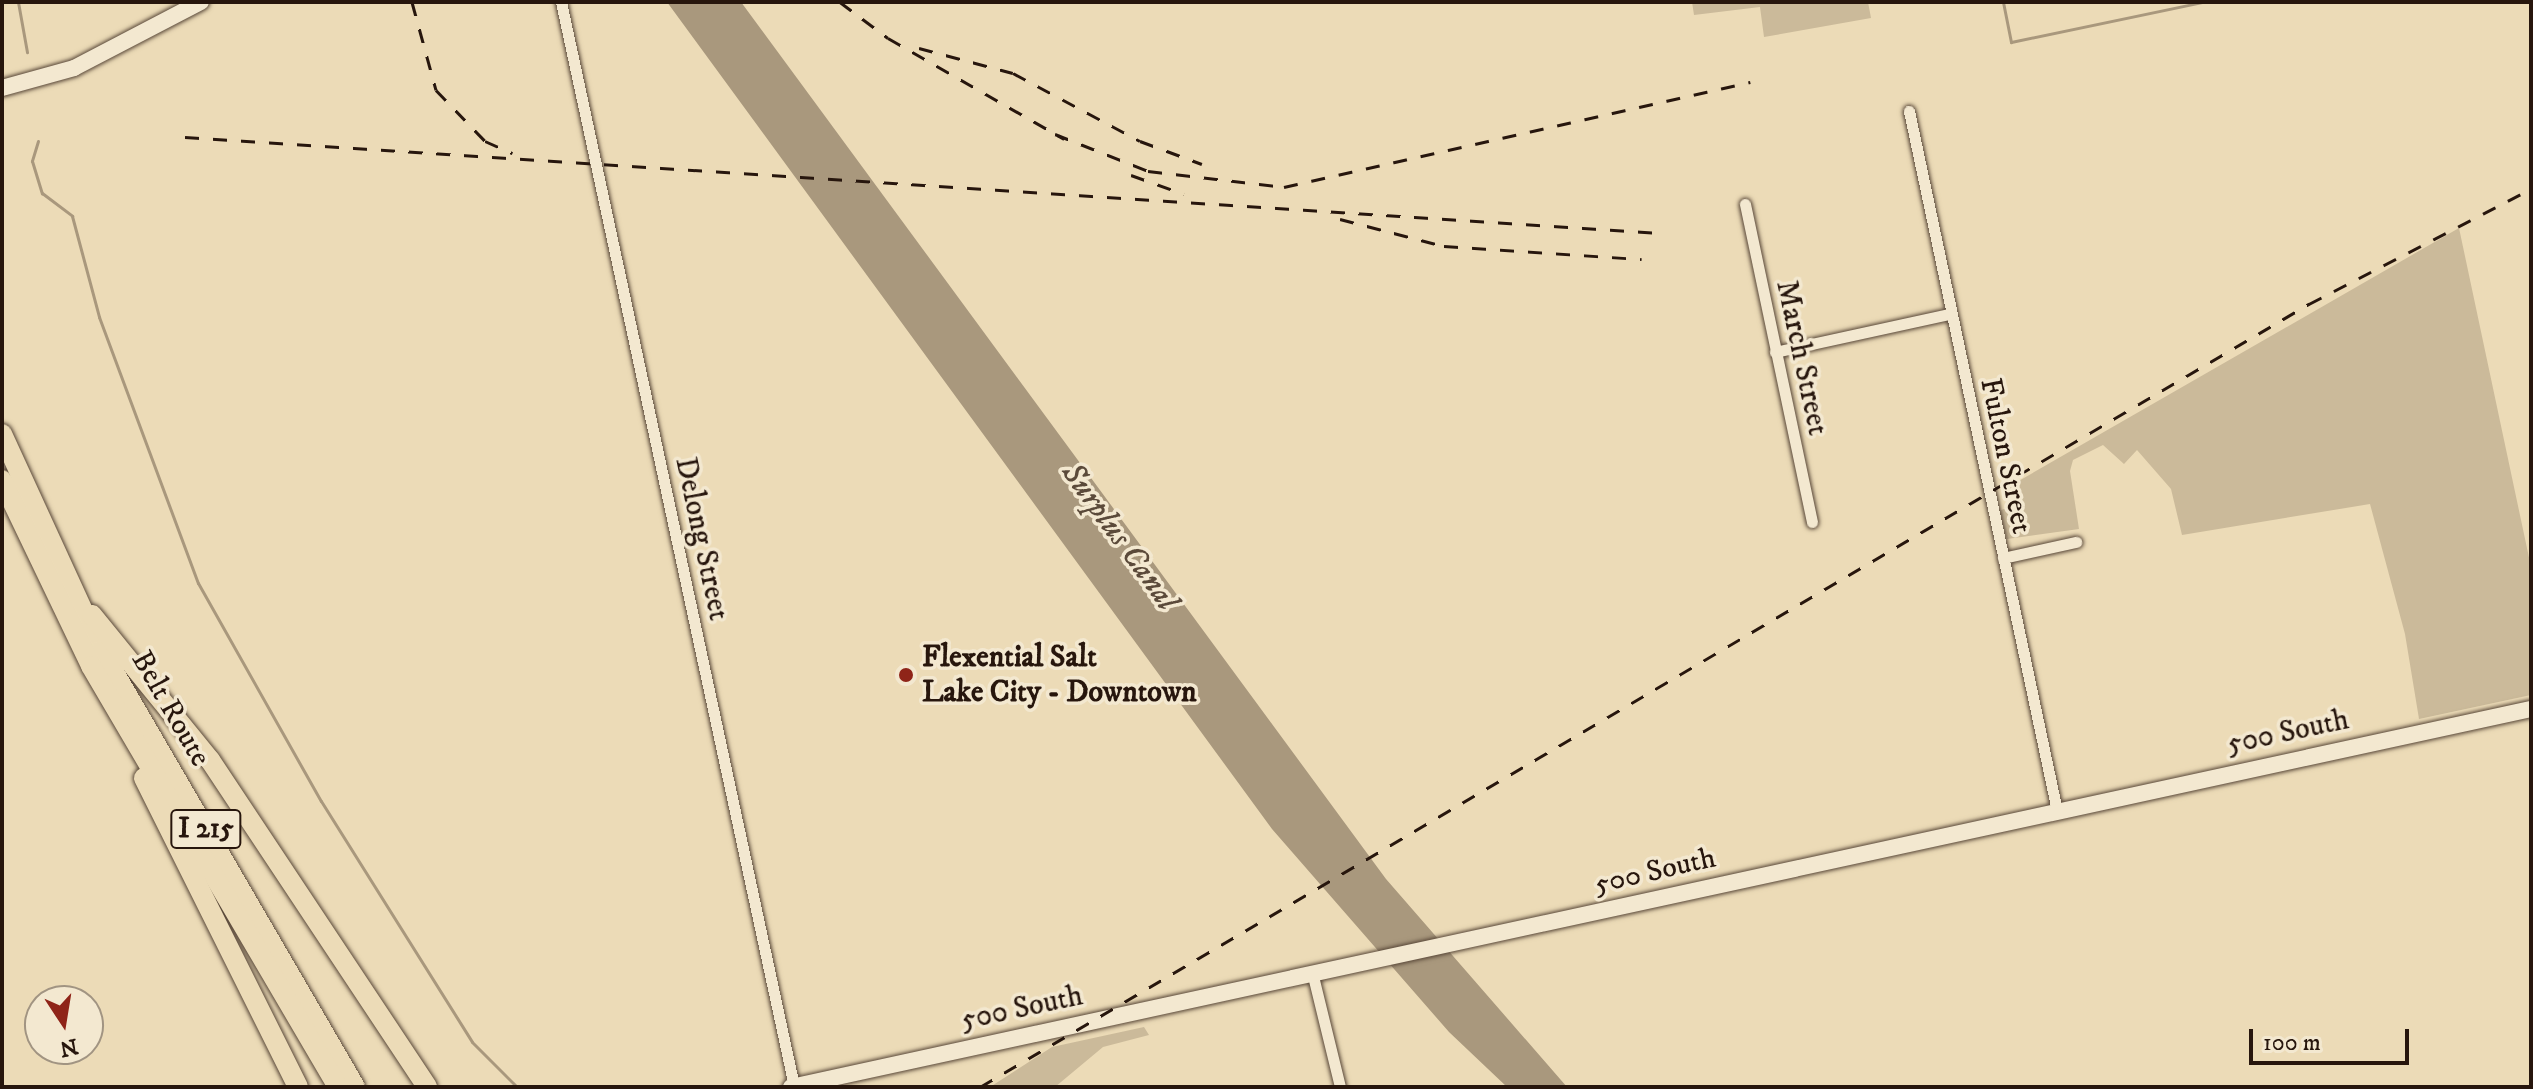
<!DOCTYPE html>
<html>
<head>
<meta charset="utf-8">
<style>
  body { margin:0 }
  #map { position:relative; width:2533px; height:1089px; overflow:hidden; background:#ecdbb7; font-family:"IM FELL DW Pica",serif }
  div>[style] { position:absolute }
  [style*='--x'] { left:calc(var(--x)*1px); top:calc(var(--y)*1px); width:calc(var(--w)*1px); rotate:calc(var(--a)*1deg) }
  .green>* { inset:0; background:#cbba9a }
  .water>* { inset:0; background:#a9987d }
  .stream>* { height:3px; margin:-1.5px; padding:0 1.5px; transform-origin:1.5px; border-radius:1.5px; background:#a9987d }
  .roads { filter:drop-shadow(0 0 2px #584738) drop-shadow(0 0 2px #584738) }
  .street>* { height:11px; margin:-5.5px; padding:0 5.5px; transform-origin:5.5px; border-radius:5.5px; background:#f3e8d0 }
  .secondary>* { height:16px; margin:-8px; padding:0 8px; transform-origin:8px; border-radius:8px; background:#f3e8d0 }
  .highway>* { height:20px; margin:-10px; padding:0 10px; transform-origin:10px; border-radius:10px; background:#ecdbb7 }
  .rail>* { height:3px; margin-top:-1.5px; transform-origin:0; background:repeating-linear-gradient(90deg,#27160d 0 14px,transparent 0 28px) }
  .dots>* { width:22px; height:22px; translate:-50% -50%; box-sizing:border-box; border:4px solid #f3e8d0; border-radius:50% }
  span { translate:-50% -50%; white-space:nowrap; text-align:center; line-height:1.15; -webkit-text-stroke:7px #f3e8d0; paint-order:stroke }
  .shield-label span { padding:2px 6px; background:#f3e8d0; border:2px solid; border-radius:6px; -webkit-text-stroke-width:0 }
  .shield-label { font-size:28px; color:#27160d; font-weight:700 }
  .street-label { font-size:30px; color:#27160d }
  .poi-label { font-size:30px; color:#27160d; font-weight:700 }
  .left { translate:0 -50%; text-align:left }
  .water-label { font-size:32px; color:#5b4a3a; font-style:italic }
  .frame { position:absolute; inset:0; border:4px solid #27160d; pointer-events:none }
  .north { position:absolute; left:24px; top:985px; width:80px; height:80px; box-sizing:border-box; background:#f3e8d0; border:2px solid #a19482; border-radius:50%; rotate:168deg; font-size:22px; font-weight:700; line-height:32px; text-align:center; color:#27160d }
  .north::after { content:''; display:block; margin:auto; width:28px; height:36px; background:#8f2418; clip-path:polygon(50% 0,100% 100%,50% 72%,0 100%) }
  .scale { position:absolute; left:2249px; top:1029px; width:160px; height:36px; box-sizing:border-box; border:4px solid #27160d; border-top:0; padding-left:10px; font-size:24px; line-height:28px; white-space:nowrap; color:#27160d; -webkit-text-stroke:6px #f3e8d0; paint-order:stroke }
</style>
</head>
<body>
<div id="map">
  <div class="green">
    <i style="clip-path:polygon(1692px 2px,1868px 2px,1871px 18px,1764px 37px,1760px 7px,1694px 15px)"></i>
    <i style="clip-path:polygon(2459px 228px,2531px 567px,2531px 695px,2419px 719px,2405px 634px,2370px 504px,2182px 535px,2171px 489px,2137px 450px,2124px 464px,2103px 445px,2073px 460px,2070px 471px,2079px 529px,2007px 539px,1999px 511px,2011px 506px,2010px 486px)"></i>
    <i style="clip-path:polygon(1144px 1027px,1149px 1035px,1103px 1047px,1055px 1087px,990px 1087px,1052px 1047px)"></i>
  </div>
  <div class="water">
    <i style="clip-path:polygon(667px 2px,741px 2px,1386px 879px,1567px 1087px,1507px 1087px,1449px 1032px,1272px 829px)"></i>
  </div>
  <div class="stream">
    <i style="--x:18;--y:2;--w:51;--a:79.8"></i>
    <i style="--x:2003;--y:2;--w:41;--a:78.7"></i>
    <i style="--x:2011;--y:42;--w:195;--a:-11.8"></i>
    <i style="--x:38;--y:141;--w:21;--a:107"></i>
    <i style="--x:32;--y:161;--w:34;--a:73"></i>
    <i style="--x:42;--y:193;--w:38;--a:37"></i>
    <i style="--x:72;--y:216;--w:105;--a:75"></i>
    <i style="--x:99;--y:317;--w:284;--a:69.6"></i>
    <i style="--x:198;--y:583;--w:250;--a:60.6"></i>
    <i style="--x:321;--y:801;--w:284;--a:57.9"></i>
    <i style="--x:472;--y:1042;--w:64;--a:45"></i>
  </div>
  <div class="roads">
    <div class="street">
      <i style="--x:561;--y:2;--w:1109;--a:77.87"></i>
      <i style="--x:1909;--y:111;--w:715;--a:78.06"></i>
      <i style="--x:1745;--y:204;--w:325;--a:78.1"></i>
      <i style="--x:1775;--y:352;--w:179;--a:-12.3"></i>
      <i style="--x:2003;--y:558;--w:75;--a:-12.4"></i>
      <i style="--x:1313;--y:976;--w:114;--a:76.3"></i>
    </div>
    <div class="secondary">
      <i style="--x:2;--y:88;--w:75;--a:-15.5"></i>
      <i style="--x:74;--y:68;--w:143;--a:-27.5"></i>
      <i style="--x:791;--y:1087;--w:1781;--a:-12.26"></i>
    </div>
    <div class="highway">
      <i style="--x:2;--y:434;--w:238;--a:65.4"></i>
      <i style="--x:101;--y:650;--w:505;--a:59.83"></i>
      <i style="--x:2;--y:480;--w:206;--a:64.4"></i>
      <i style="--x:91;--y:666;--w:488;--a:59.6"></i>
      <i style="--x:92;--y:615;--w:187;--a:50.9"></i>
      <i style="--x:210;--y:760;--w:392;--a:56.4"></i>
      <i style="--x:144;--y:778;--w:345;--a:63.5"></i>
    </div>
  </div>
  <div class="rail">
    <i style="--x:412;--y:2;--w:91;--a:74.7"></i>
    <i style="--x:436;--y:90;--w:71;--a:46.1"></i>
    <i style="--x:485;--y:141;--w:30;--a:24"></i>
    <i style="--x:840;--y:2;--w:60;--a:36.9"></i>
    <i style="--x:888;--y:38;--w:203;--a:29.8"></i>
    <i style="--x:919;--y:48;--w:97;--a:14.9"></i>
    <i style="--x:1013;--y:73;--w:144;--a:28.2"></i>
    <i style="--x:1140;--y:141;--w:66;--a:20.4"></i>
    <i style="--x:1055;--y:134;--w:100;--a:21.7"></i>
    <i style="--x:1148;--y:171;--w:137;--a:6.7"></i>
    <i style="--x:1284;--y:187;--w:478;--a:-12.7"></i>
    <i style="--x:185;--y:137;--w:1478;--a:3.72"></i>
    <i style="--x:1131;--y:175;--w:56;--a:19.7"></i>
    <i style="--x:1340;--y:219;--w:107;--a:14.6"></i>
    <i style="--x:1444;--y:246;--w:198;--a:3.8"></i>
    <i style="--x:980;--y:1087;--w:1543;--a:-30.51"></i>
    <i style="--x:2309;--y:304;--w:250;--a:-27.4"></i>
  </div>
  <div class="dots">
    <i style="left:906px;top:675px;background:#8f2418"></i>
  </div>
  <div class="shield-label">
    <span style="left:206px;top:829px">I 215</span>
  </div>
  <div class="street-label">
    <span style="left:1801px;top:358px;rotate:78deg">March Street</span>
    <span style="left:2005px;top:456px;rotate:78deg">Fulton Street</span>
    <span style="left:701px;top:539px;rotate:78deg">Delong Street</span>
    <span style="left:170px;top:709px;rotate:60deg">Belt Route</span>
    <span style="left:2288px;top:733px;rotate:-12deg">500 South</span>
    <span style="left:1655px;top:872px;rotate:-13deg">500 South</span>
    <span style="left:1022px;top:1009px;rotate:-12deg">500 South</span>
  </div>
  <div class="poi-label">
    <span class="left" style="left:922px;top:675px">Flexential Salt<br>Lake City - Downtown</span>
  </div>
  <div class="water-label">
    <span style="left:1119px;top:537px;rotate:54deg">Surplus Canal</span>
  </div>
  <div class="frame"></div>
  <div class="north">N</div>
  <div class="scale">100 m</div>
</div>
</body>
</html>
